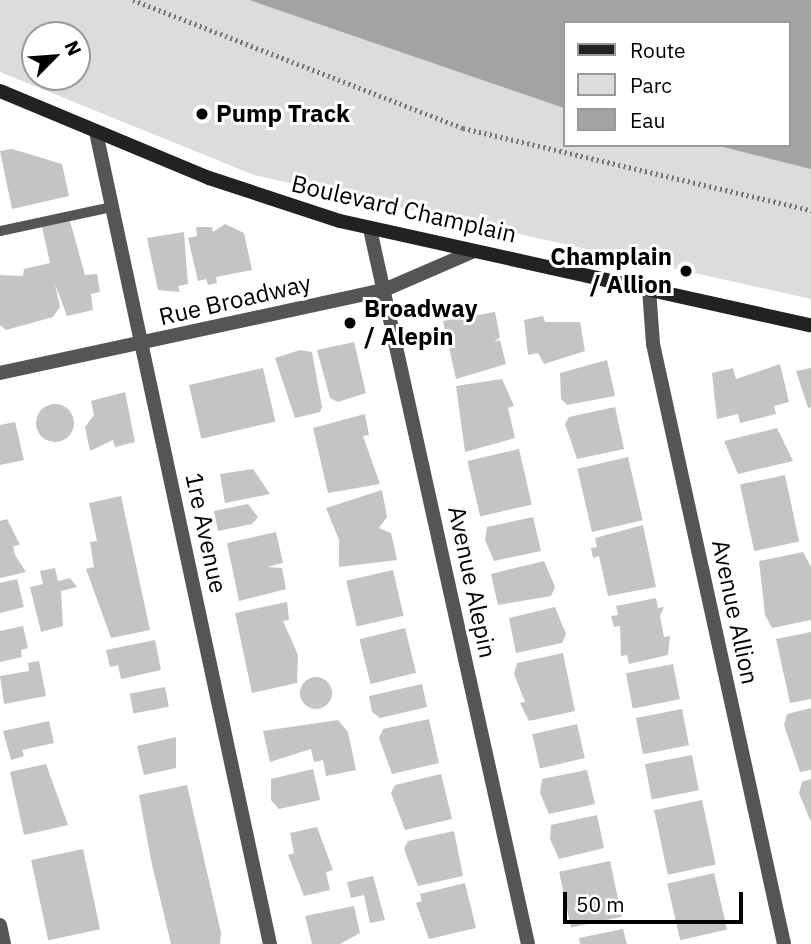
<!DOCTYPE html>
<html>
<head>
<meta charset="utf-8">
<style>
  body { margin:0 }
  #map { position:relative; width:811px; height:944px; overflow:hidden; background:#fff; font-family:"IBM Plex Sans",sans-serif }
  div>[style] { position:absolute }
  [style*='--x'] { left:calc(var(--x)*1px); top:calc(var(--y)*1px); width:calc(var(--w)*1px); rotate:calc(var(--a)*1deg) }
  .green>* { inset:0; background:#dcdcdc }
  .water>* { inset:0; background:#a3a3a3 }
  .building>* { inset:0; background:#c4c4c4; transform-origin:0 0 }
  .round { border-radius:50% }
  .path>* { height:4.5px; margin-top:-2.25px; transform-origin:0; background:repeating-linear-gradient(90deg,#777 0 2px,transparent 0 5.5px) }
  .service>* { height:10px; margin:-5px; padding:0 5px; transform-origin:5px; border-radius:5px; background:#555 }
  .minor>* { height:14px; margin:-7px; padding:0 7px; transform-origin:7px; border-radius:7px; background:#555 }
  .secondary>* { height:14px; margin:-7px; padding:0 7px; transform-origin:7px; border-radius:7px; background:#222 }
  .dots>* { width:19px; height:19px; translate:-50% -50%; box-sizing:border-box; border:4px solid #fff; border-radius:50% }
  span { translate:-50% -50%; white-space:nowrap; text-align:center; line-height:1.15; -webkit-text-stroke:6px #fff; paint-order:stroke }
  .poi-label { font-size:24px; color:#000; font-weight:700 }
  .left { translate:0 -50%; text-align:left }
  .right { translate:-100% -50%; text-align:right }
  .street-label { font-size:24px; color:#000 }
  .legend { position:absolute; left:563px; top:21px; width:228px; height:126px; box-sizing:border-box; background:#fff; border:2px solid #999; margin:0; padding:9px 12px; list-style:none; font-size:21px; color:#000 }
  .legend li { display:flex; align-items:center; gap:14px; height:35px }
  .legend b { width:35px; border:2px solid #999 }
  .north { position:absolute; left:21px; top:21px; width:70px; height:70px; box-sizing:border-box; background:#fff; border:2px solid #999; border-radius:50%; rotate:65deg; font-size:19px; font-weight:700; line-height:28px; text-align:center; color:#000 }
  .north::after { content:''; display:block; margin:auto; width:24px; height:32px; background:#000; clip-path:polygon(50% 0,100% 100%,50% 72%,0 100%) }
  .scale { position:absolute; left:563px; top:892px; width:180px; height:32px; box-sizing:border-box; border:4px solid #000; border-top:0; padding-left:9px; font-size:21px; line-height:24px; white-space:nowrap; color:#000; -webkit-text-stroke:5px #fff; paint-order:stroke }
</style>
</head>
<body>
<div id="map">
  <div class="green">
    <i style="clip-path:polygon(evenodd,0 0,248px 0,564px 102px,564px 145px,717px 145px,811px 168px,811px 299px,254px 175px,0 72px,0 0,35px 35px,77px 35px,77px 77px,35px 77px,35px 35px)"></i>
  </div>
  <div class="water">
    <i style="clip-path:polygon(249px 0,811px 0,811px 169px,715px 145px,788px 145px,788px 23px,564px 23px,564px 108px)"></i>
  </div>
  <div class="building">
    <i style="clip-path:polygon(12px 149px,62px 164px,69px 196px,12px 209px,0 151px)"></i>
    <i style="clip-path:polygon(70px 221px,85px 275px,97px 274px,100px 292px,91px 294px,93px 310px,67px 316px,55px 284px,60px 307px,53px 317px,6px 330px,0 325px,0 275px,23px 276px,24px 269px,50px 263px,42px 227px)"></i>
    <i style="clip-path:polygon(225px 224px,244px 233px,252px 270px,216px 277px,217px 283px,208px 285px,206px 279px,198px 281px,188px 238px,197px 236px,196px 227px,212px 227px,213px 232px)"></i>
    <i style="clip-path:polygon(184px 232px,188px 284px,178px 286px,180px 292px,158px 290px,147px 238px)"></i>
    <i style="clip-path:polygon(495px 312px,500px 337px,494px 342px,500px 340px,506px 364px,456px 379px,443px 321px)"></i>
    <i style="clip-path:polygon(543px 316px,545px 322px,580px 322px,585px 351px,544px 364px,538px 353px,528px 355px,524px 320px)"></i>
    <i style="clip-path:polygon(354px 342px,366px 393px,338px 402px,330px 398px,317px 350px)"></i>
    <i style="clip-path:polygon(300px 350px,312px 352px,322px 407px,320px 412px,295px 418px,275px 358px)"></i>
    <i style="clip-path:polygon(607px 360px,615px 396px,567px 405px,561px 399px,560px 373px)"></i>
    <i style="clip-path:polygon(780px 364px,789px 402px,774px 406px,776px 414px,740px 423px,738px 414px,717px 419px,712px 373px,733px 368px,736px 379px)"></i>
    <i style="left:263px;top:368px;width:55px;height:76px;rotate:77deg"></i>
    <i style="clip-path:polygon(811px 368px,811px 407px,808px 408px,796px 371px)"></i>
    <i style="clip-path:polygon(502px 379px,514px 406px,508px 408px,515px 438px,465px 452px,456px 386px)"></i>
    <i style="clip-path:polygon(125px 392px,135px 442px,115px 447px,113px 440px,90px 451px,85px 427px,94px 415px,91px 401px)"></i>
    <i class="round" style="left:36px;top:404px;width:38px;height:38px"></i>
    <i style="clip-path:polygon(615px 407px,624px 449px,577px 459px,565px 424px,569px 417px)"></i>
    <i style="clip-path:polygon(365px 414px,369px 435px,363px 436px,380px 484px,328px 493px,313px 428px)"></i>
    <i style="clip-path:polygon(15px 422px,24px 460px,0 465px,0 425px)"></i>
    <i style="clip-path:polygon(777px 428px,793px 461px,738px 474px,724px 441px)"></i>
    <i style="left:519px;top:449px;width:57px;height:53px;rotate:77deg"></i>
    <i style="left:628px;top:457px;width:65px;height:52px;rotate:77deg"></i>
    <i style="clip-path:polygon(253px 469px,270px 494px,225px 503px,220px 474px)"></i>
    <i style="left:785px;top:475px;width:68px;height:46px;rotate:78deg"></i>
    <i style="clip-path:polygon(382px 490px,387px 517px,379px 528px,391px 533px,397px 560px,339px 567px,339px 540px,326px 508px)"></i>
    <i style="clip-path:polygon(121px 496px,150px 630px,111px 638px,86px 569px,94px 567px,90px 542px,97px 541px,89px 503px)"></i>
    <i style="clip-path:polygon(248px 504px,258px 517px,252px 524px,218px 531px,214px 511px)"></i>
    <i style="clip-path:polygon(533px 517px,541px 551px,494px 561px,485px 540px,487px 527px)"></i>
    <i style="clip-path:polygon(7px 519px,20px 545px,13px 546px,15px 555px,26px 572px,0 578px,0 521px)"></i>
    <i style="clip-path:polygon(643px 525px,656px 587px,608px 596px,599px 556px,593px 558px,591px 548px,597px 547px,595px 538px)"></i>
    <i style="clip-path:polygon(276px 532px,283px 563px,267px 567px,282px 568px,286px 589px,239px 601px,227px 543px)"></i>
    <i style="clip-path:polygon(803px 552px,811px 567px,811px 620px,772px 628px,765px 615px,759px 561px)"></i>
    <i style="clip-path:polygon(544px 561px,555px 587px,551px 596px,498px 605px,491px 574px)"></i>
    <i style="clip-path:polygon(55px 568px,58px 581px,70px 578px,77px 587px,61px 591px,63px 626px,41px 632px,30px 587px,43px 584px,40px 571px)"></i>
    <i style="left:393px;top:570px;width:47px;height:48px;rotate:77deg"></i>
    <i style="clip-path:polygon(17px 579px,24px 607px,0 613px,0 583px)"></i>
    <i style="clip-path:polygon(656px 598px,658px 608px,664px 607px,660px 616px,664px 637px,670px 636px,668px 655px,629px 664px,627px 655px,621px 656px,620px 626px,614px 627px,611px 616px,618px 615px,616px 606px)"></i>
    <i style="clip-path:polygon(287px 602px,289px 620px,283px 621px,298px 655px,297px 683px,252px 693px,235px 613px)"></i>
    <i style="clip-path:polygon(555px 607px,566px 634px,562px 643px,516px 653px,509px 618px)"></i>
    <i style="clip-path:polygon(23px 626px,28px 648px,21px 650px,22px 657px,0 662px,0 631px)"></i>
    <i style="left:405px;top:628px;width:46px;height:47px;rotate:76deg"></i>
    <i style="clip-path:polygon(811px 632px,811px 699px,790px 703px,776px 639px)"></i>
    <i style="clip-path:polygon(155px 640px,161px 670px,121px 679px,118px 665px,110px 667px,106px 650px)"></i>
    <i style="clip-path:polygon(563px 653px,575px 711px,529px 721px,520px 703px,525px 702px,514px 674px,517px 663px)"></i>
    <i style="clip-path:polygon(39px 661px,46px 696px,4px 704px,0 676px,29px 671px,28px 663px)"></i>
    <i style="left:673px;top:664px;width:36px;height:48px;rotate:79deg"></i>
    <i class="round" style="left:300px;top:677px;width:32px;height:32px"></i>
    <i style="clip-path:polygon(422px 684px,427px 707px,380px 718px,372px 712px,369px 696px)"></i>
    <i style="left:165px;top:687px;width:20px;height:36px;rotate:79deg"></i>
    <i style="clip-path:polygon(811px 708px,811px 770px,800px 772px,784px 725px,787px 714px)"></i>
    <i style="left:682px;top:709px;width:37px;height:47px;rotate:79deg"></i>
    <i style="clip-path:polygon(429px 719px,439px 763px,392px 774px,379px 738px,383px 729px)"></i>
    <i style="clip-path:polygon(338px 720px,348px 732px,356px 770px,326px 776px,323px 760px,314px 762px,311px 749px,270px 762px,263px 731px)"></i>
    <i style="clip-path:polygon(49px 721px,54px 743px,22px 750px,24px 756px,11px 760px,3px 731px)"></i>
    <i style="left:577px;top:724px;width:35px;height:46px;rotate:77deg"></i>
    <i style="clip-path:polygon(176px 737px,176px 768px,144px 775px,137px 746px)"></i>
    <i style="left:692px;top:755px;width:36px;height:48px;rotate:79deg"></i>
    <i style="clip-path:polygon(46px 764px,68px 825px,24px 835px,10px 772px)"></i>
    <i style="clip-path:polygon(313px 769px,320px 800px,279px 809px,271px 800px,271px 779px)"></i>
    <i style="clip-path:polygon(587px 770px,595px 804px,549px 814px,540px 793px,542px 779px)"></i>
    <i style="clip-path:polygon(441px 774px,452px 819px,405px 830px,391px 793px,395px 785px)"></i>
    <i style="clip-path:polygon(811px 779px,811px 820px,810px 820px,799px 793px,802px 782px)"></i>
    <i style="clip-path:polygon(187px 785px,221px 933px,220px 944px,171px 944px,151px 860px,139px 795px)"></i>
    <i style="left:702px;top:800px;width:66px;height:49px;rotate:78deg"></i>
    <i style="clip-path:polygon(597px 815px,604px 848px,559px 859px,550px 839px,551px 825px)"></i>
    <i style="clip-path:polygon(317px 827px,333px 870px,326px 872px,330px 890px,304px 896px,288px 855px,294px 853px,290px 833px)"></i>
    <i style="clip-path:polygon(454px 831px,463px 876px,418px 886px,404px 849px,408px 841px)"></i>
    <i style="left:83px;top:849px;width:82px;height:53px;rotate:78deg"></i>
    <i style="left:610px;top:861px;width:57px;height:52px;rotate:78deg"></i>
    <i style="left:714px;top:873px;width:58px;height:48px;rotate:77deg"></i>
    <i style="clip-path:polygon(373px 876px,385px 920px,370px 923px,364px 895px,351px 898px,347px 882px)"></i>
    <i style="clip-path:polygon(465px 883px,476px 928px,429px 939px,416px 903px,422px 901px,420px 894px)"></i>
    <i style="clip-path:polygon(354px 906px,360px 933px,340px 944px,312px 944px,305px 916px)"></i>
    <i style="clip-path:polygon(623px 929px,627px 944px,580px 944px,579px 938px)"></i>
  </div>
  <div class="path">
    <i style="--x:133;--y:0;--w:354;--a:21.2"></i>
    <i style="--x:463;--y:128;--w:358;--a:13.3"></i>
  </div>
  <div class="service">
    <i style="--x:0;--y:231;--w:115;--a:-12.1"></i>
  </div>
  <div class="minor">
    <i style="--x:96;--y:132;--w:830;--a:77.91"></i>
    <i style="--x:370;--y:229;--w:732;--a:77.54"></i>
    <i style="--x:649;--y:289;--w:55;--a:85.8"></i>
    <i style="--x:653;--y:344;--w:614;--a:77.68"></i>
    <i style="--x:0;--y:373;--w:393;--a:-12.2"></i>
    <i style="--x:384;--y:290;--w:98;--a:-23.4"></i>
    <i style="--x:0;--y:925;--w:19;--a:78"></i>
  </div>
  <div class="secondary">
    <i style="--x:0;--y:91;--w:226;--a:22.6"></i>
    <i style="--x:209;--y:178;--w:138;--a:18.2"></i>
    <i style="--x:340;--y:221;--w:482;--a:12.5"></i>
  </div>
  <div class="dots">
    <i style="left:202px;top:114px;background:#000"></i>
    <i style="left:686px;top:271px;background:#000"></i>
    <i style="left:350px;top:323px;background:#000"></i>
  </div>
  <div class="poi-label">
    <span class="left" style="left:216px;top:114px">Pump Track</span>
    <span class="right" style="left:672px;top:271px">Champlain<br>/ Allion</span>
    <span class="left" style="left:364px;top:323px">Broadway<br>/ Alepin</span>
  </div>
  <div class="street-label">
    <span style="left:404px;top:209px;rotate:13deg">Boulevard Champlain</span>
    <span style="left:235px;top:300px;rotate:-13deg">Rue Broadway</span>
    <span style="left:206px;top:533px;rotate:78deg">1re Avenue</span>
    <span style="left:472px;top:582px;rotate:78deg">Avenue Alepin</span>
    <span style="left:735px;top:612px;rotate:78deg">Avenue Allion</span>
  </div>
  <ul class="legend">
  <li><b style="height:9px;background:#222"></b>Route</li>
  <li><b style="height:19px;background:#dcdcdc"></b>Parc</li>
  <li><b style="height:19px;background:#a3a3a3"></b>Eau</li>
  </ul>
  <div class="north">N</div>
  <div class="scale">50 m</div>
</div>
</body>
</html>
